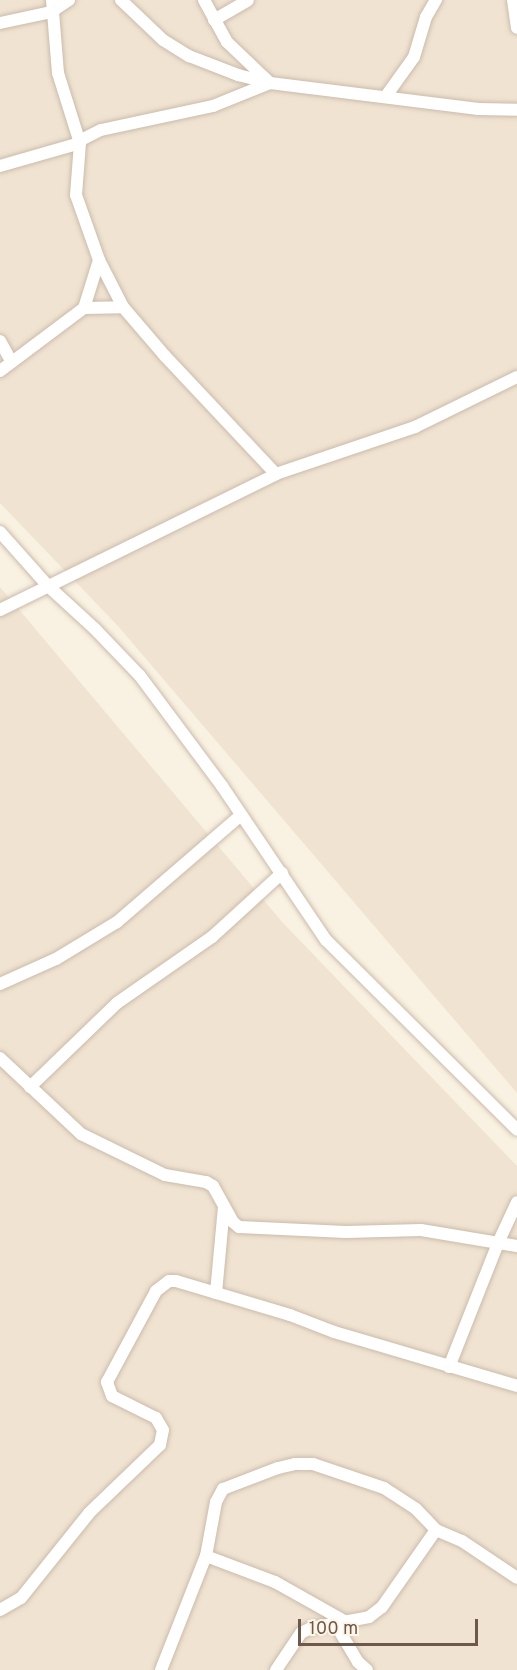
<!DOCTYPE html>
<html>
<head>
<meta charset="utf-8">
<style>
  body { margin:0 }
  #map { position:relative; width:517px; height:1670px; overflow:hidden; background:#f9f1e1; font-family:Overpass,sans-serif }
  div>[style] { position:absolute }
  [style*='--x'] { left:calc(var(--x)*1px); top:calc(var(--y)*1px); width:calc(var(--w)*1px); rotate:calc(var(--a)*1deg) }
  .residential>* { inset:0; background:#f0e3d1 }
  .roads { filter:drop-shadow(0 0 2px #cbbbac) drop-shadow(0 0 2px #cbbbac) }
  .minor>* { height:12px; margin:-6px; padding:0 6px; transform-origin:6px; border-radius:6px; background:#fff }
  span { translate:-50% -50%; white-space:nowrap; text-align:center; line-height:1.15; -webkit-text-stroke:5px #fdf5e7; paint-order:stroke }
  .scale { position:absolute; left:298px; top:1619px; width:180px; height:27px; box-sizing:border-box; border:3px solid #6e584b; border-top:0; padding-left:8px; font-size:18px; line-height:21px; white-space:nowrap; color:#6e584b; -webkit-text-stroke:4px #fdf5e7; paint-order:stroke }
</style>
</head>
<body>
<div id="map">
  <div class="residential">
    <i style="clip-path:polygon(0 0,517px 0,517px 1093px,118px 626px,0 503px)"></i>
    <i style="clip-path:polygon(0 587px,282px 922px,517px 1166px,517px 1670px,0 1670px)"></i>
  </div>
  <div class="roads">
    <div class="minor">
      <i style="--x:52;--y:0;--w:73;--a:85.3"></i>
      <i style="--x:58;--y:73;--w:73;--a:72.6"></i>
      <i style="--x:80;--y:143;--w:52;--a:94.4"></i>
      <i style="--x:76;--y:195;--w:69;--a:70.5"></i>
      <i style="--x:99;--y:260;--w:53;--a:62.9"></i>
      <i style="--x:123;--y:307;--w:65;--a:49.4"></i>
      <i style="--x:165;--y:356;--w:162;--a:46.8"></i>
      <i style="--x:121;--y:0;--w:58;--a:43.6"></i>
      <i style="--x:163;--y:40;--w:31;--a:32"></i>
      <i style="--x:189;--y:56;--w:53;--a:21.2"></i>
      <i style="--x:238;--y:75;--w:33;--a:14"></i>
      <i style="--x:270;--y:83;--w:210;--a:7.1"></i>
      <i style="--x:478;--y:109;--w:39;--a:1"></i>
      <i style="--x:204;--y:0;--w:48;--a:61.3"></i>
      <i style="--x:227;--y:42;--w:58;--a:43.6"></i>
      <i style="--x:513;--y:0;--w:28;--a:82"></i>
      <i style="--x:214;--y:20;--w:39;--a:-30"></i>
      <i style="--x:0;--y:23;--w:52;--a:-12.2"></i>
      <i style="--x:51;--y:12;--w:22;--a:-34"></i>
      <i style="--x:386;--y:96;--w:48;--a:-54.3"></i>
      <i style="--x:414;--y:57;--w:42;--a:-73.3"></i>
      <i style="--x:426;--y:17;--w:20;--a:-60"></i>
      <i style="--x:0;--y:166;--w:83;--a:-16"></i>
      <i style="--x:80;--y:143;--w:3;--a:-72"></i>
      <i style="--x:81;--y:140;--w:22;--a:-27"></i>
      <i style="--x:101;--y:130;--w:115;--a:-12.1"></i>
      <i style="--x:213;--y:106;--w:61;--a:-22"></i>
      <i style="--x:84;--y:308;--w:50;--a:-72.6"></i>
      <i style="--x:0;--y:341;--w:23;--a:61"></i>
      <i style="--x:0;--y:371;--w:105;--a:-36.9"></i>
      <i style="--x:84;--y:308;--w:39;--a:-1"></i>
      <i style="--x:0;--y:532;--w:71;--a:48.4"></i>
      <i style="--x:47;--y:585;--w:64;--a:42.5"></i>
      <i style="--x:94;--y:628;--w:66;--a:46.2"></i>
      <i style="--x:140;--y:676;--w:137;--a:53.3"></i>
      <i style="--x:222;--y:786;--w:186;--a:56"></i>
      <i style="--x:326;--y:940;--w:269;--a:44.8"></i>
      <i style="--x:0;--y:610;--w:308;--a:-26.2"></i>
      <i style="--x:276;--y:474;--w:147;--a:-18.7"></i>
      <i style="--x:415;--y:427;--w:114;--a:-26.1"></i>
      <i style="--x:0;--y:984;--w:61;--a:-24.1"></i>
      <i style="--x:56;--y:959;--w:71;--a:-31.2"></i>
      <i style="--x:117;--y:922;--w:164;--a:-40.8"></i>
      <i style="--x:0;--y:1058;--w:111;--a:43.2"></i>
      <i style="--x:81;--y:1134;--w:93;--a:26"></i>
      <i style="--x:165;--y:1175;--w:42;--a:9.7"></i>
      <i style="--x:206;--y:1182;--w:8;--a:30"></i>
      <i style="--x:213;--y:1186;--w:41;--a:60.9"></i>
      <i style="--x:233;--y:1222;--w:8;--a:40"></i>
      <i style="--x:239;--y:1227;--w:107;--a:2.7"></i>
      <i style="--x:346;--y:1232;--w:75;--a:-1.5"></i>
      <i style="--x:421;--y:1230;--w:97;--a:9.5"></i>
      <i style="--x:30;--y:1087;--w:121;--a:-44"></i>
      <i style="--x:117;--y:1003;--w:116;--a:-34.8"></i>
      <i style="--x:212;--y:937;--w:95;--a:-42.4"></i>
      <i style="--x:216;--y:1293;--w:86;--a:-84.7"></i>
      <i style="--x:449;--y:1367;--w:133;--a:-68.4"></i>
      <i style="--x:498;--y:1243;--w:45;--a:-65.1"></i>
      <i style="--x:206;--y:1556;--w:74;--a:20.6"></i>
      <i style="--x:275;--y:1582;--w:84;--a:29.3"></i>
      <i style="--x:0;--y:1610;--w:24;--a:-30"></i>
      <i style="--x:21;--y:1598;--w:109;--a:-51.3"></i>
      <i style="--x:89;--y:1513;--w:98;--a:-43.8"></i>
      <i style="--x:160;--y:1445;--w:15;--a:-79"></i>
      <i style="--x:163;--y:1430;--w:14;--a:-120"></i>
      <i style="--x:156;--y:1418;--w:49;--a:-153.4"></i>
      <i style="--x:112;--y:1396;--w:15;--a:-110"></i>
      <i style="--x:107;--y:1382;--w:103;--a:-61.7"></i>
      <i style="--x:156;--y:1291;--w:16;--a:-38"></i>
      <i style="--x:169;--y:1281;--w:7;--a:0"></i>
      <i style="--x:176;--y:1281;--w:119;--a:16.6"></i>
      <i style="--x:290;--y:1315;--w:47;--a:21.1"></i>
      <i style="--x:334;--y:1332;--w:191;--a:16.4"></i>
      <i style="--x:336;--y:1625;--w:43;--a:59.3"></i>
      <i style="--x:358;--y:1662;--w:12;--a:42"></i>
      <i style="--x:161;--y:1670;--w:123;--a:-68.5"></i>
      <i style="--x:206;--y:1556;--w:55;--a:-79.5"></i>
      <i style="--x:216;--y:1502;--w:15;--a:-62"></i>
      <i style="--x:223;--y:1489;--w:59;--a:-20.9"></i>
      <i style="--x:278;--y:1468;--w:17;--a:-13"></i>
      <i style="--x:295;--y:1464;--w:18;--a:0"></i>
      <i style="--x:313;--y:1464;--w:75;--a:18.7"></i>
      <i style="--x:384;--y:1488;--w:38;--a:33"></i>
      <i style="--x:416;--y:1509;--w:29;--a:46"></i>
      <i style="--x:436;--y:1530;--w:28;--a:23"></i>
      <i style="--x:462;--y:1541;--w:66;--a:33.9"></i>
      <i style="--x:276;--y:1670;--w:45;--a:-56"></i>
      <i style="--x:301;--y:1633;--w:11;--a:-27"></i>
      <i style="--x:311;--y:1628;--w:59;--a:-10.7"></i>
      <i style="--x:369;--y:1617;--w:16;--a:-38"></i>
      <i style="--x:382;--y:1607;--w:94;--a:-55"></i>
    </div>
  </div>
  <div class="scale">100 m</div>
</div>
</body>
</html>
